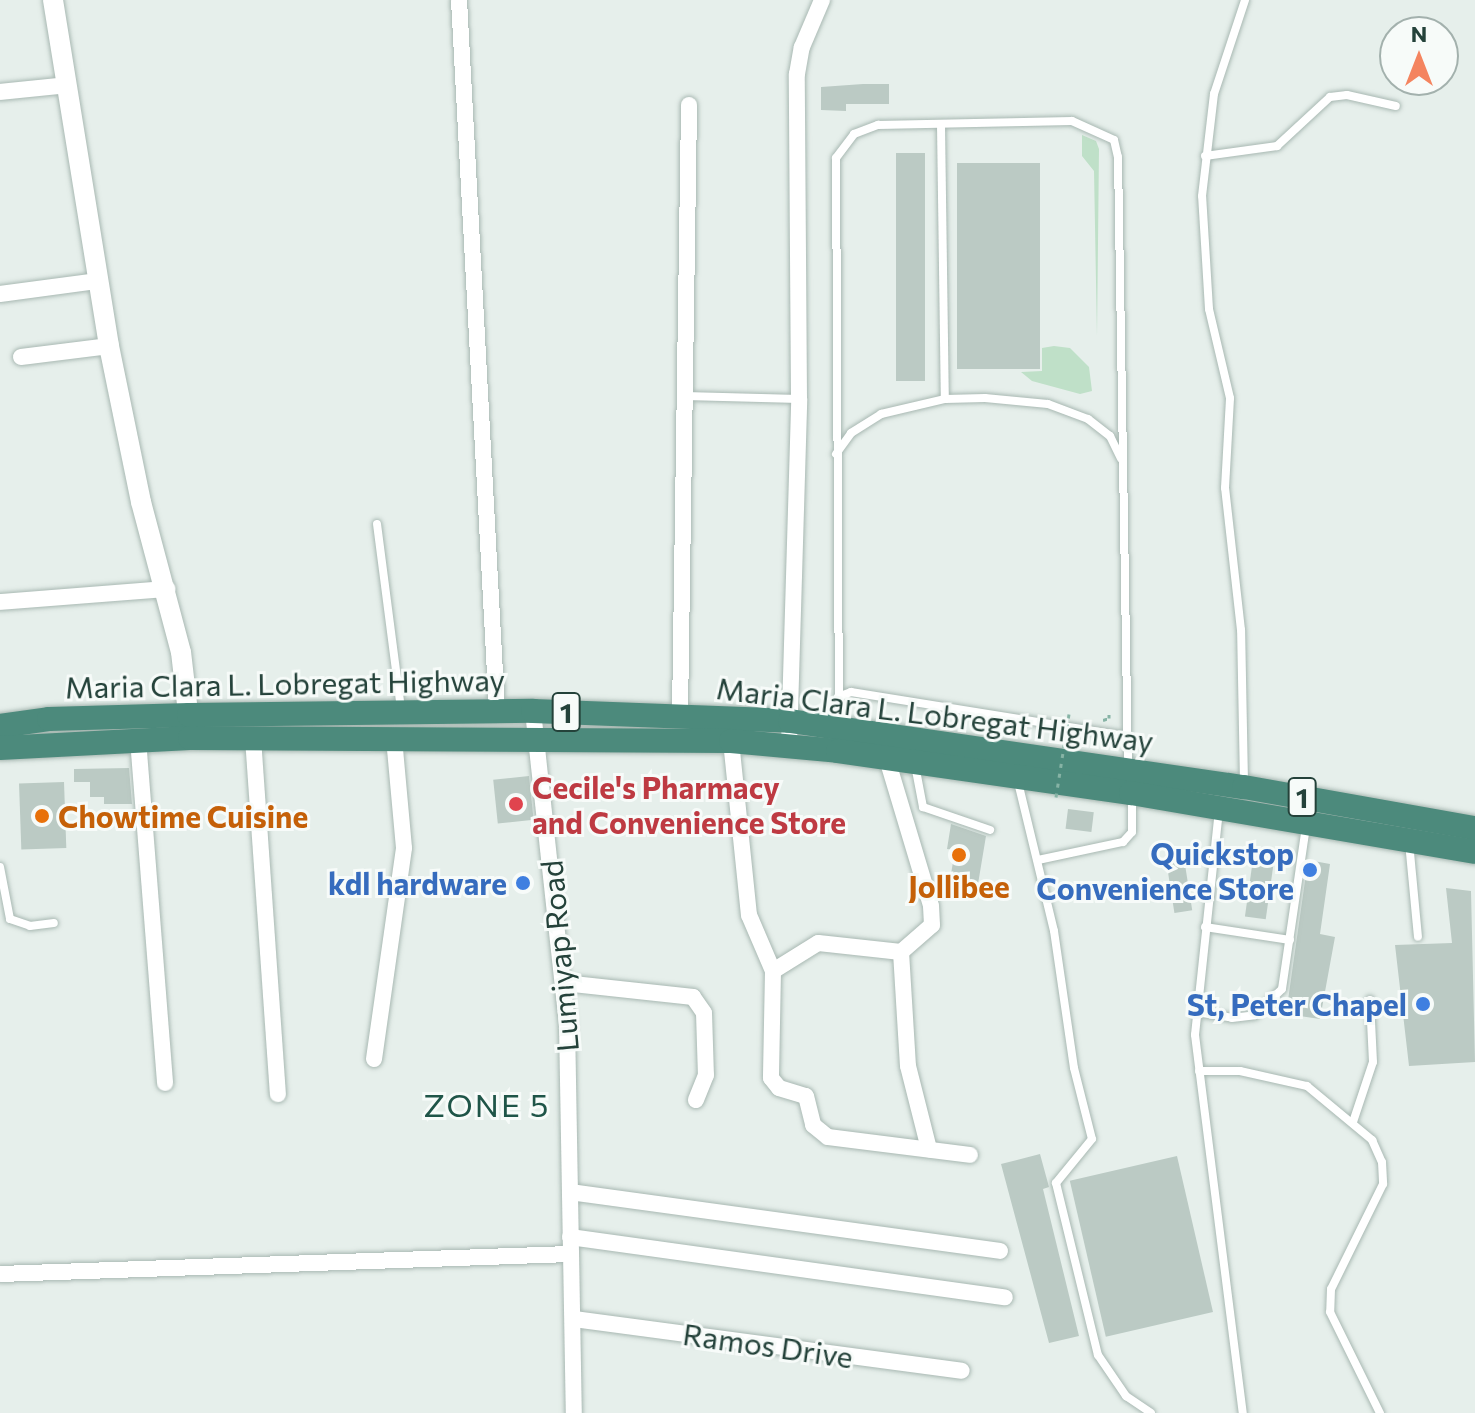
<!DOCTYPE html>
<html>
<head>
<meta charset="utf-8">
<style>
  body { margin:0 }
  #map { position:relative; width:1475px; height:1413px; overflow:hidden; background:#e6efeb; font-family:Commissioner,sans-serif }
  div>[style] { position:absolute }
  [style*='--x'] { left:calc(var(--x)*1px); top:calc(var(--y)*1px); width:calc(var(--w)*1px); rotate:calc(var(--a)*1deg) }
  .green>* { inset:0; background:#bfe0c8 }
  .building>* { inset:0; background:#bbcac4; transform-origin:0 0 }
  .path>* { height:3px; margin-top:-1.5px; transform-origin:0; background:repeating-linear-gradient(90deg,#86b3a5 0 4px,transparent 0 10px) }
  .roads { filter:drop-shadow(0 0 2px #a8b8b2) drop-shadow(0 0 2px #a8b8b2) }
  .service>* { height:8px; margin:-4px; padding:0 4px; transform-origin:4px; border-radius:4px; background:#fff }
  .minor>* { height:16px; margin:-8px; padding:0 8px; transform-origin:8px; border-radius:8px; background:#fff }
  .tertiary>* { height:20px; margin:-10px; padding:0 10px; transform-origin:10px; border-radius:10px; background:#fff }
  .trunk>* { height:24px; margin:-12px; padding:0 12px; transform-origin:12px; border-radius:12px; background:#4c8a7c }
  .path-bridge>* { height:3px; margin-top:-1.5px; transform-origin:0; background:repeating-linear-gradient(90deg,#86b3a5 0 4px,transparent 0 10px) }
  .dots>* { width:22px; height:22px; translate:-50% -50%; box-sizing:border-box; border:4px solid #f7fbf9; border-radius:50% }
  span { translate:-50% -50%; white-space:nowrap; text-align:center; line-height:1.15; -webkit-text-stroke:6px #f7fbf9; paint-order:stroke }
  .shield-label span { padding:2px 6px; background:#f7fbf9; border:2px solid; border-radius:6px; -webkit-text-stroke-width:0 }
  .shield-label { font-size:28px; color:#24423a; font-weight:700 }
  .street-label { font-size:30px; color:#24423a }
  .health-label { font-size:30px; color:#be3a42; font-weight:700 }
  .left { translate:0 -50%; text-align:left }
  .food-label { font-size:30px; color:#c56008; font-weight:700 }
  .shop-label { font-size:30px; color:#366cbe; font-weight:700 }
  .right { translate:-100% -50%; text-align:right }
  .neighbourhood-label { font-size:32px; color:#1f5548; letter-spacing:2px }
  .north { position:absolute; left:1379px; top:16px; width:80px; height:80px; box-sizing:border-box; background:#f7fbf9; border:2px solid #a3b1ad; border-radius:50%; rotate:0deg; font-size:22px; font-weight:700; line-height:32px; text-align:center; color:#24423a }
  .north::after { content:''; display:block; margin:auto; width:28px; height:36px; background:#f4845f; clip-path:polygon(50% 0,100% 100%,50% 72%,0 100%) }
</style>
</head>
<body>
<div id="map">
  <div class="green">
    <i style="clip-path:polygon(1082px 135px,1096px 141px,1099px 149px,1097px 337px,1094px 171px,1082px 156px)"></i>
    <i style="clip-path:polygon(1054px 346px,1070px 348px,1089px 367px,1092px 391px,1080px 394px,1032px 381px,1021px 372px,1042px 371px,1042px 348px)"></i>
  </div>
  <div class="building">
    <i style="clip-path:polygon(863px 84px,889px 84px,889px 104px,846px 104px,846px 111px,821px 110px,821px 87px)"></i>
    <i style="left:896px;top:153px;width:29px;height:228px"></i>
    <i style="left:1040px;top:163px;width:206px;height:83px;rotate:90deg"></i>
    <i style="clip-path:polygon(129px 768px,132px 804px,104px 804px,104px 797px,90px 797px,90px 782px,74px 782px,74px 769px)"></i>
    <i style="left:529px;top:776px;width:44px;height:36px;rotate:84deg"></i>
    <i style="left:64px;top:782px;width:66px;height:45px;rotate:88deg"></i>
    <i style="left:1068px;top:809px;width:26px;height:20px;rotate:7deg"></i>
    <i style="clip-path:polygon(951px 824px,986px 836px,976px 896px,955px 893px,958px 875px,951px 874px,955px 850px,947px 849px)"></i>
    <i style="left:1183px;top:852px;width:59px;height:18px;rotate:81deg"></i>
    <i style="left:1253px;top:859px;width:21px;height:58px;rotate:8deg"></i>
    <i style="clip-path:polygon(1308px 860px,1330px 864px,1320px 934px,1335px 937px,1320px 1019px,1286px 1014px)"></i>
    <i style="clip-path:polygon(1446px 888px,1471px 891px,1475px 1062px,1409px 1066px,1395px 945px,1452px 943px)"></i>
    <i style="clip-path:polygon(1040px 1154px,1049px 1187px,1043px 1189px,1079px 1336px,1049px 1343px,1001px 1164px)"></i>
    <i style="left:1177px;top:1156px;width:160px;height:110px;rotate:77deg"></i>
  </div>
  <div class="path">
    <i style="--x:1103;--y:720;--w:6;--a:-18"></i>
    <i style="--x:1109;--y:718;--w:9;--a:-90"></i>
  </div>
  <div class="roads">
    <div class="service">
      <i style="--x:941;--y:125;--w:274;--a:89.2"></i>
      <i style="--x:1205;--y:156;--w:73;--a:-7.9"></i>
      <i style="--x:1277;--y:146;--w:72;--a:-42.8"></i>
      <i style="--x:1330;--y:97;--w:17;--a:-7"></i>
      <i style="--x:1347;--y:95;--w:50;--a:12.7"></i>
      <i style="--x:685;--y:396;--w:114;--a:1.5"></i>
      <i style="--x:836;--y:454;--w:26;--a:-54"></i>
      <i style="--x:851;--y:433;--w:36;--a:-32"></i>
      <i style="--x:881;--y:414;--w:66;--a:-13.2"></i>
      <i style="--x:945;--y:399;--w:40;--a:-1.4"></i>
      <i style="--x:985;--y:398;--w:63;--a:5.4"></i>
      <i style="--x:1048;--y:404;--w:43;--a:20.6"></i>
      <i style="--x:1088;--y:419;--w:28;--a:38"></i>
      <i style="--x:1110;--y:436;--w:25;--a:64"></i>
      <i style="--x:377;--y:524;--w:188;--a:82.6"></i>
      <i style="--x:838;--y:697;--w:14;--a:-21"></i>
      <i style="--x:851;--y:692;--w:279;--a:9.1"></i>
      <i style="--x:839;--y:726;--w:568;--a:-90.3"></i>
      <i style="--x:836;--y:158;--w:30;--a:-53"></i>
      <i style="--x:854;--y:134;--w:26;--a:-21"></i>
      <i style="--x:878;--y:125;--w:194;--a:-1.2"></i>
      <i style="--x:1072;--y:121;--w:46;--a:24.3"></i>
      <i style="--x:1114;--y:140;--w:17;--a:77"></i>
      <i style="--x:1118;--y:157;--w:612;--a:89.06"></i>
      <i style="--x:915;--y:765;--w:43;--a:79.2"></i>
      <i style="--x:923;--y:807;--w:71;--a:18.9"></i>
      <i style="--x:1017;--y:778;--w:157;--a:76.4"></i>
      <i style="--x:1054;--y:931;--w:138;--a:81.7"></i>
      <i style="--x:1074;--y:1068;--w:73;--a:75.8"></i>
      <i style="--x:1092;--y:1139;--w:57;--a:129.3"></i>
      <i style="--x:1056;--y:1183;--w:177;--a:76.3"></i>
      <i style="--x:1098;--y:1355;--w:50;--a:55.7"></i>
      <i style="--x:1126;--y:1396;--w:30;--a:34"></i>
      <i style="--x:1244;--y:782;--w:152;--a:-91.1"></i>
      <i style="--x:1241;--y:630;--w:143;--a:-96.4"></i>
      <i style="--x:1225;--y:488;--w:90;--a:-86.8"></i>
      <i style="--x:1230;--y:398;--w:91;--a:-103.3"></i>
      <i style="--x:1209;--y:309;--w:113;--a:-93.5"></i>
      <i style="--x:1202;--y:196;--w:103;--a:-83.3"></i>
      <i style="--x:1214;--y:94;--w:99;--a:-71.7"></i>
      <i style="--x:1219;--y:810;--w:226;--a:96.1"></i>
      <i style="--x:1195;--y:1035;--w:381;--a:82.8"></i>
      <i style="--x:1409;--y:842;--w:95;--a:84.6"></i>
      <i style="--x:1038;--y:860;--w:87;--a:-12"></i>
      <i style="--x:1123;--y:842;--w:13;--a:-48"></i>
      <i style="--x:1132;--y:832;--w:34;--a:-90"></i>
      <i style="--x:0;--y:867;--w:53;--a:79.1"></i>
      <i style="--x:10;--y:919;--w:21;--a:19"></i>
      <i style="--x:30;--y:926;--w:24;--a:-7"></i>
      <i style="--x:1205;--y:927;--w:86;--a:8.7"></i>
      <i style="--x:1196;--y:1012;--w:36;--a:9"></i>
      <i style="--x:1232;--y:1018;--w:23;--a:-7"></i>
      <i style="--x:1255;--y:1015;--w:37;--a:-44"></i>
      <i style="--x:1282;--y:989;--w:165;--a:-81.6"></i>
      <i style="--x:1199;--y:1071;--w:41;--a:0"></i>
      <i style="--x:1240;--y:1071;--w:69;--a:12.6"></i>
      <i style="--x:1307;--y:1086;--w:85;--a:39.7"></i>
      <i style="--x:1372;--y:1140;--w:24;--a:66"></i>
      <i style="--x:1382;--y:1162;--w:22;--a:87"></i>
      <i style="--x:1383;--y:1184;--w:117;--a:116.3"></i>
      <i style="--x:1331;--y:1289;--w:23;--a:92"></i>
      <i style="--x:1330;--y:1312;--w:113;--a:63.7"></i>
      <i style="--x:1353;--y:1122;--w:63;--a:-71.6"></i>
      <i style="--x:1373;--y:1062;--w:62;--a:-92.8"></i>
    </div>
    <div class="minor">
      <i style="--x:459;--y:0;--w:713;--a:86.94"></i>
      <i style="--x:0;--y:92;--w:68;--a:-5.9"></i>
      <i style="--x:0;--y:294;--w:99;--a:-7.6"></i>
      <i style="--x:21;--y:357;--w:89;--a:-7.1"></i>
      <i style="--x:0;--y:602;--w:168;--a:-4.5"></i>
      <i style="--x:533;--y:711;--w:314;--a:83.8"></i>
      <i style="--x:567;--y:1023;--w:390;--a:89"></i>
      <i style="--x:680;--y:714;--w:609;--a:-89.15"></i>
      <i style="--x:253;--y:738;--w:357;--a:86"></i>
      <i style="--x:138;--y:739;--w:345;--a:85.5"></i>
      <i style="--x:731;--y:741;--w:175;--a:84.1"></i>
      <i style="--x:749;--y:915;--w:61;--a:66.8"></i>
      <i style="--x:789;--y:745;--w:346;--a:-88.3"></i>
      <i style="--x:799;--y:399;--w:325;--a:-90.4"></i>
      <i style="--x:797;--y:74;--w:27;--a:-80"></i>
      <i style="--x:802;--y:47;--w:51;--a:-66.9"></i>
      <i style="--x:887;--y:759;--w:153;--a:73.3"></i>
      <i style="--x:931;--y:906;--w:19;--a:87"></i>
      <i style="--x:932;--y:925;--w:41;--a:138.9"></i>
      <i style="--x:901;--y:952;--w:83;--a:-173.8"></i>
      <i style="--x:818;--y:943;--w:53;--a:148.1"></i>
      <i style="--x:773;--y:971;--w:107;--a:91.1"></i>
      <i style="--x:771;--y:1078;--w:13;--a:51"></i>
      <i style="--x:779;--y:1088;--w:28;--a:17"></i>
      <i style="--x:806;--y:1096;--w:30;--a:76"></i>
      <i style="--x:813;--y:1125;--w:19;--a:39"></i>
      <i style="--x:828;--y:1137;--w:143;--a:7.2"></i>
      <i style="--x:901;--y:952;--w:114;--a:86.5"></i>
      <i style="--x:908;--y:1066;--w:86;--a:75.8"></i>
      <i style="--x:564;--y:983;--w:130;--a:6.2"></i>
      <i style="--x:693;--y:997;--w:19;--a:55"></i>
      <i style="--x:704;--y:1013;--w:62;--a:88.2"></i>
      <i style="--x:706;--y:1075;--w:27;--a:112"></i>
      <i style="--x:374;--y:1059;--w:213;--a:-81.9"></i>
      <i style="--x:404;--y:848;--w:109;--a:-95.2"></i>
      <i style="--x:570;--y:1192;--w:434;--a:7.8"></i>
      <i style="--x:570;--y:1237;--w:439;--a:7.9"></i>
      <i style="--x:0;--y:1274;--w:570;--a:-2.01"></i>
      <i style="--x:574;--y:1319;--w:391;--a:7.6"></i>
    </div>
    <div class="tertiary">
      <i style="--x:53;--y:0;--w:351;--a:80.8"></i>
      <i style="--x:109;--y:346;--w:159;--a:78.4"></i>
      <i style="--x:141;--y:502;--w:155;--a:75.1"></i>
      <i style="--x:181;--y:652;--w:79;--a:83.4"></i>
    </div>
    <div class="trunk">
      <i style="--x:0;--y:726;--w:49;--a:-8.1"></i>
      <i style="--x:49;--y:719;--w:140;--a:-1.6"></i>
      <i style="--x:189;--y:715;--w:344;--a:-0.7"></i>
      <i style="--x:533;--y:711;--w:257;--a:2.2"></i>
      <i style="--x:790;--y:721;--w:459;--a:8.3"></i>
      <i style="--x:1244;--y:787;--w:235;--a:10.1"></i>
      <i style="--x:0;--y:748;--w:190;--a:-3"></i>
      <i style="--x:190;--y:738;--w:541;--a:0.32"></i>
      <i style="--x:731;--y:741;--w:107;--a:5.3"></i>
      <i style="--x:838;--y:751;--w:296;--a:8.2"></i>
      <i style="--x:1131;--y:793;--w:349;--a:9.7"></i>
    </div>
  </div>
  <div class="path-bridge">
    <i style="--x:1056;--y:797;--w:84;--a:-81.1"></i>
  </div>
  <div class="dots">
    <i style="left:516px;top:804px;background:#e0444e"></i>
    <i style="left:42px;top:816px;background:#e8710a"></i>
    <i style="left:959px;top:855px;background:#e8710a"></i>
    <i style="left:1310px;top:870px;background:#3f7fe0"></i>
    <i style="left:523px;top:883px;background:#3f7fe0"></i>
    <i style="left:1423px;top:1004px;background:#3f7fe0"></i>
  </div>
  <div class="shield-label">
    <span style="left:566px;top:712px">1</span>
    <span style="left:1302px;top:797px">1</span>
  </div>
  <div class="street-label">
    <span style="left:285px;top:683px;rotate:-1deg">Maria Clara L. Lobregat Highway</span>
    <span style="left:935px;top:714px;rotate:7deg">Maria Clara L. Lobregat Highway</span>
    <span style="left:559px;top:956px;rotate:-95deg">Lumiyap Road</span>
    <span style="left:768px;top:1345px;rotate:8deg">Ramos Drive</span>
  </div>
  <div class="health-label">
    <span class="left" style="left:532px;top:804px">Cecile's Pharmacy<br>and Convenience Store</span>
  </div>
  <div class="food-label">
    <span class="left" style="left:58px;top:816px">Chowtime Cuisine</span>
    <span style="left:959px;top:886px">Jollibee</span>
  </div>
  <div class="shop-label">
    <span class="right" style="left:1294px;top:870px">Quickstop<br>Convenience Store</span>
    <span class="right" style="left:507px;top:883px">kdl hardware</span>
    <span class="right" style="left:1407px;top:1004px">St, Peter Chapel</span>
  </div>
  <div class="neighbourhood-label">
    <span style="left:487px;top:1104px">ZONE 5</span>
  </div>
  <div class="north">N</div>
</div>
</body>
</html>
